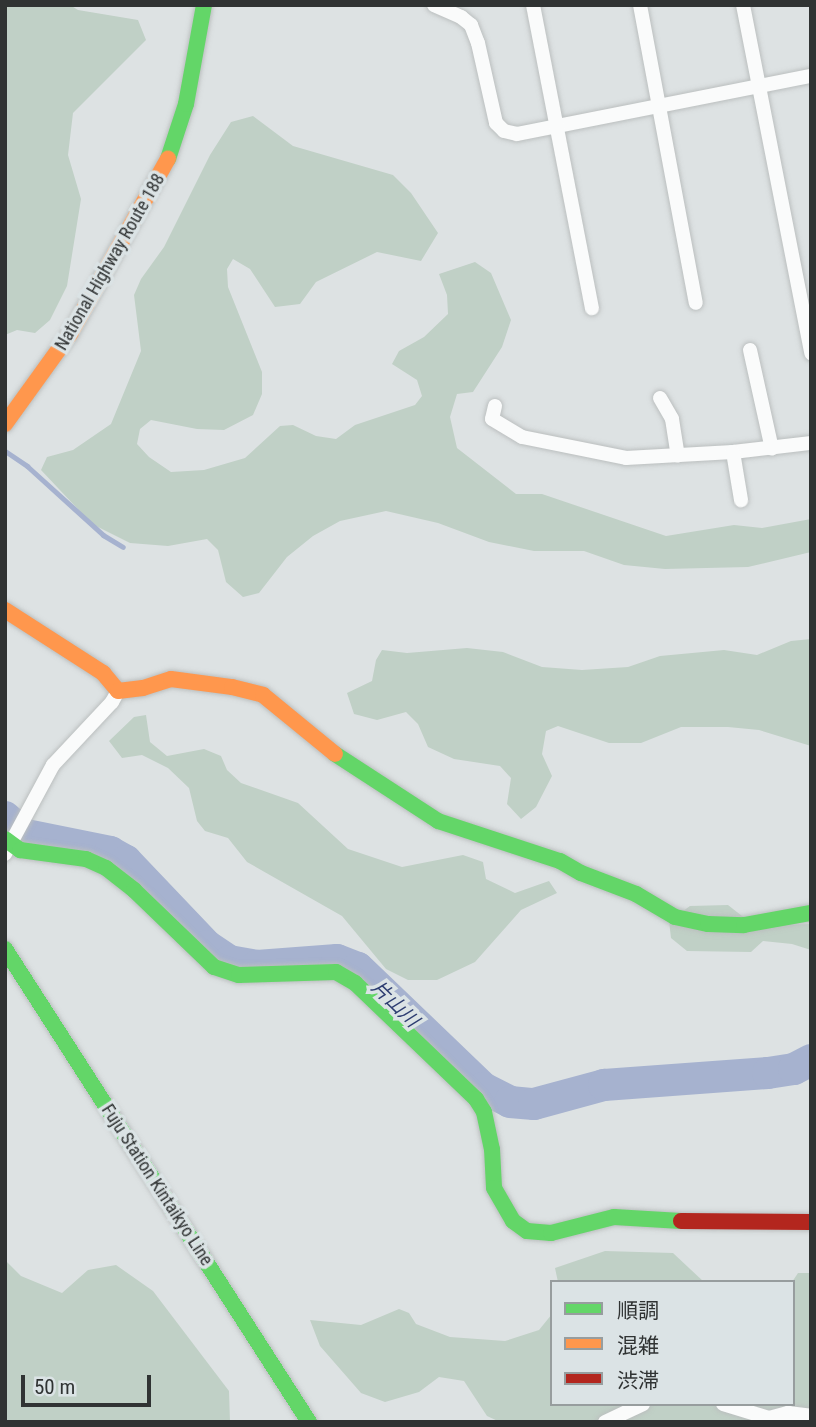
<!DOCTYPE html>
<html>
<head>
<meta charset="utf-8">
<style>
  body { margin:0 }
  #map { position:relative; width:816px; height:1427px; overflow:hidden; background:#dde2e3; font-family:"Roboto Condensed","Noto Sans JP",sans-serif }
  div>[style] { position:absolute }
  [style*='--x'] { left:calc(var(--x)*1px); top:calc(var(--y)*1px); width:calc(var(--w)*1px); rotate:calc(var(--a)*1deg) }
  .green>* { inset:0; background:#c0d0c6 }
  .stream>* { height:5px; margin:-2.5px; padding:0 2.5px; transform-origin:2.5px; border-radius:2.5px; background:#a6b2cf }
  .river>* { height:32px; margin:-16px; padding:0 16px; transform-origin:16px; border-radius:16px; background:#a6b2cf }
  .roads { filter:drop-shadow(0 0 2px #bbbfbf) drop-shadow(0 0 2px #bbbfbf) }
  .street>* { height:14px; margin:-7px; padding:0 7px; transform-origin:7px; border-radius:7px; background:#fafbfb }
  .fast>* { height:16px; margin:-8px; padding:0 8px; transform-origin:8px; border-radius:8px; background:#63d668 }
  .slow>* { height:16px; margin:-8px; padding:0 8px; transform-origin:8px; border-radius:8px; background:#ff974d }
  .jam>* { height:16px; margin:-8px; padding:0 8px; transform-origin:8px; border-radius:8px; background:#b3261e }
  span { translate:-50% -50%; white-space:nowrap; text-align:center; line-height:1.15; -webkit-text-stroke:7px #dbe3e5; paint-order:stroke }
  .street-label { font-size:18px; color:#303333 }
  .water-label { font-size:19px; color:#2d3d71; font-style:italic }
  .frame { position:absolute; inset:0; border:7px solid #303333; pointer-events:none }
  .legend { position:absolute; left:550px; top:1280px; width:245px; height:126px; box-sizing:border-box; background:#dbe3e5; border:2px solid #979d9e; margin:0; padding:9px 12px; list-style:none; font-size:21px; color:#303333 }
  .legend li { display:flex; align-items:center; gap:14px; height:35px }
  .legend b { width:35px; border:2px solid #979d9e }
  .scale { position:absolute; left:21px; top:1375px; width:130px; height:32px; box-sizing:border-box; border:4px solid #303333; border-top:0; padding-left:9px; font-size:21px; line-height:24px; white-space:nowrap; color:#303333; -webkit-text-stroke:5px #dbe3e5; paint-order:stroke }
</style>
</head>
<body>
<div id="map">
  <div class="green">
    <i style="clip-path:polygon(6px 5px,70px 5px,78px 10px,138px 20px,146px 40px,73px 113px,68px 155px,81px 199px,67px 286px,50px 320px,35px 333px,17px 330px,5px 335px)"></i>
    <i style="clip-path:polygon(253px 116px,293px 146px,393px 175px,411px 193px,438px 233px,421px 261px,377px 252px,316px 282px,300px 304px,275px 307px,250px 269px,233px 259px,227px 269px,228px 287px,262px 372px,262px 394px,253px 415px,224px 430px,197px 429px,151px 420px,140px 429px,137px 444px,149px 457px,171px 472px,204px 470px,245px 458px,280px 426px,293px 425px,316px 436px,336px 439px,355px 425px,415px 405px,422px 396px,417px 380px,392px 364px,399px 351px,424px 337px,448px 314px,447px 295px,439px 274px,475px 262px,491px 273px,511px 320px,502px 347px,473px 392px,457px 394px,450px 417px,457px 448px,516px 494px,542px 494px,666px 536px,734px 525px,762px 528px,811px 519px,811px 552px,748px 567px,665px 569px,624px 565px,584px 551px,534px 551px,489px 542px,438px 523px,386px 511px,340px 521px,313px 536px,287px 557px,259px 593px,243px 597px,226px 582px,218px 550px,207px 539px,168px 546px,130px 543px,92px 524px,41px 470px,47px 457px,73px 450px,111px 424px,141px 351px,134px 295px,141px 279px,164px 247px,210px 155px,231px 122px)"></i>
    <i style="clip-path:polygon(811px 639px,811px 746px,759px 730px,728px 727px,681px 727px,641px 743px,609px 743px,558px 726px,546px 731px,542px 754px,552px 776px,536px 807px,521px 819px,507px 804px,511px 778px,500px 766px,454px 759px,428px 747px,418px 724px,406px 712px,377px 720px,354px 714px,347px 693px,372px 681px,376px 660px,382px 650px,407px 653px,467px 648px,503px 652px,542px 667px,582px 670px,628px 667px,660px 656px,724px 650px,757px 655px,791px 641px)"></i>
    <i style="clip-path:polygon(146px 715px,150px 742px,167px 756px,204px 749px,221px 756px,227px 770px,241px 783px,298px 803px,348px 849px,402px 867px,463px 855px,483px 862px,486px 879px,515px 893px,549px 881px,557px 893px,521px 910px,475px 962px,437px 980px,408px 980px,386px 969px,342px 916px,247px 862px,228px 838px,205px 831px,197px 821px,189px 788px,168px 768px,142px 755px,122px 758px,109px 741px,134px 717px)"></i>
    <i style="clip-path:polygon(728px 905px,742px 916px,776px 925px,811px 924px,811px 950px,792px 944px,763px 941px,751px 952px,687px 951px,671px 938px,669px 921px,690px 906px)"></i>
    <i style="clip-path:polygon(605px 1251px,673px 1253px,704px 1282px,558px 1282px,555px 1268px)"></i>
    <i style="clip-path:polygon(5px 1260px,21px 1276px,62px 1293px,88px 1270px,116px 1265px,153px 1291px,229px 1391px,230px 1422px,5px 1422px)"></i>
    <i style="clip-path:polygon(798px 1273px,811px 1273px,811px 1422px,500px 1422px,487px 1416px,464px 1381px,439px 1377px,419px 1392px,385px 1402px,361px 1393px,320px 1346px,310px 1320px,361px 1325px,399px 1309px,409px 1313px,416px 1324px,450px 1337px,505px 1341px,539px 1330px,552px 1314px,552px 1404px,793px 1404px,792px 1282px)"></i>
  </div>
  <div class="stream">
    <i style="--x:5;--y:451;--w:27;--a:34"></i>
    <i style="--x:27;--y:466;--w:103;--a:42.2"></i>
    <i style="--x:103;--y:535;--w:23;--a:31"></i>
  </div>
  <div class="river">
    <i style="--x:5;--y:817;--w:28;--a:41"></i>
    <i style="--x:26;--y:835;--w:86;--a:11.4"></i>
    <i style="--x:110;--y:852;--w:18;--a:29"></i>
    <i style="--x:126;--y:861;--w:117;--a:46.4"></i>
    <i style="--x:207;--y:946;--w:27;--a:34"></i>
    <i style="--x:229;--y:961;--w:28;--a:10"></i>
    <i style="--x:257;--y:966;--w:80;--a:-4.3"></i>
    <i style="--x:337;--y:960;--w:22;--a:21"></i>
    <i style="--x:358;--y:968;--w:173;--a:43.8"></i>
    <i style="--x:483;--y:1088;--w:30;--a:27"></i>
    <i style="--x:510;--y:1102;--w:24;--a:5"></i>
    <i style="--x:534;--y:1104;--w:73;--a:-15.2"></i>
    <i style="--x:604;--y:1085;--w:164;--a:-4.2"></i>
    <i style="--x:768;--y:1073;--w:26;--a:-9"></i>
    <i style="--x:794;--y:1069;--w:19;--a:-28"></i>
  </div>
  <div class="roads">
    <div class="street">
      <i style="--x:434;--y:5;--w:30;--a:24"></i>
      <i style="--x:461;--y:17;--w:13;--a:39"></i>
      <i style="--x:471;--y:25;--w:19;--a:69"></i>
      <i style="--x:478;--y:43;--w:82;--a:77.3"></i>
      <i style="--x:496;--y:123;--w:11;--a:45"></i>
      <i style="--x:504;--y:131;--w:13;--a:13"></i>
      <i style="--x:517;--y:134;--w:300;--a:-11.2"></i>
      <i style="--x:533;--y:5;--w:309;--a:79"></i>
      <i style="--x:640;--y:5;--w:303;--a:79.4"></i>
      <i style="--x:743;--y:5;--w:355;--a:78.9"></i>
      <i style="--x:750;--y:350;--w:101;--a:77.5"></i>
      <i style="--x:660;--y:398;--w:24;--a:60"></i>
      <i style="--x:672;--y:419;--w:37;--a:81"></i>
      <i style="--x:495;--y:406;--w:13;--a:103"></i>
      <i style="--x:492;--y:419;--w:35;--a:31"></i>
      <i style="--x:522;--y:437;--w:106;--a:11.4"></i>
      <i style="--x:626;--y:458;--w:107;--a:-3.2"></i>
      <i style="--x:733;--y:452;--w:79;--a:-6.6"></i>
      <i style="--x:733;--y:452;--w:49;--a:80.5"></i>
      <i style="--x:5;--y:854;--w:101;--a:-61.7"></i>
      <i style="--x:53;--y:765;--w:86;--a:-46.9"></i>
      <i style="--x:112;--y:702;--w:13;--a:-61"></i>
      <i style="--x:723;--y:1404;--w:48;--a:16.9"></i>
      <i style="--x:769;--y:1418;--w:20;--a:-15"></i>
      <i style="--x:788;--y:1413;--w:23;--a:7"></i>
      <i style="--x:605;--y:1422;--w:42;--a:-25.3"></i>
    </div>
    <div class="fast">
      <i style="--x:168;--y:159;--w:58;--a:-71.9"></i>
      <i style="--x:186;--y:104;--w:101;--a:-79.7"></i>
      <i style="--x:335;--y:754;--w:123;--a:33"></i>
      <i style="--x:438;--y:821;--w:128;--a:18.2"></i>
      <i style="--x:560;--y:861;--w:24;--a:30"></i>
      <i style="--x:581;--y:873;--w:59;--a:20.9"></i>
      <i style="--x:636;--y:894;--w:45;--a:30.5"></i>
      <i style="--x:675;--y:917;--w:34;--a:12"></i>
      <i style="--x:708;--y:924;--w:36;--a:2"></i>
      <i style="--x:744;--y:925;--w:68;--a:-10.2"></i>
      <i style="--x:5;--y:839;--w:19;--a:36"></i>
      <i style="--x:20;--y:850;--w:67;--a:7.8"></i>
      <i style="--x:86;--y:859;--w:22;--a:24"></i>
      <i style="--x:106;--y:868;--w:36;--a:38"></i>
      <i style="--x:134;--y:890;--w:111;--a:43.9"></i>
      <i style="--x:214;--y:967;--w:26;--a:18"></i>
      <i style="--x:239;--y:975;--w:97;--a:-1.8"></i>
      <i style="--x:336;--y:972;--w:22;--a:30"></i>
      <i style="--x:355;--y:983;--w:168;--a:43.8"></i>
      <i style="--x:476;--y:1099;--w:15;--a:58"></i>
      <i style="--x:484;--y:1112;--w:38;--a:78"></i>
      <i style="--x:492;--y:1149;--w:39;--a:87"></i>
      <i style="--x:494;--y:1188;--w:38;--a:60"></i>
      <i style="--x:513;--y:1221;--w:17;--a:36"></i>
      <i style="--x:527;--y:1231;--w:24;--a:5"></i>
      <i style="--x:551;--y:1233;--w:65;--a:-14.3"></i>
      <i style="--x:614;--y:1217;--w:67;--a:3.4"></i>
      <i style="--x:5;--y:949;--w:562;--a:57.27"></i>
    </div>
    <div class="slow">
      <i style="--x:5;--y:424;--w:111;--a:-54.2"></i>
      <i style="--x:70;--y:334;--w:201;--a:-60.8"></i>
      <i style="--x:5;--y:610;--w:117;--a:32.7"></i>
      <i style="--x:103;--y:673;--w:23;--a:50"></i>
      <i style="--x:118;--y:691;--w:25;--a:-7"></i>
      <i style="--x:143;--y:688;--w:29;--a:-18"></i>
      <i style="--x:171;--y:679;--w:62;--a:7.5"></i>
      <i style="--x:232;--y:687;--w:32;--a:14"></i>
      <i style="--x:263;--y:695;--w:93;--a:39.3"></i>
    </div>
    <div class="jam">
      <i style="--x:681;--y:1221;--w:130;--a:0.4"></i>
    </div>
  </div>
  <div class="street-label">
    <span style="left:110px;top:262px;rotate:-60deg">National Highway Route 188</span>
    <span style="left:157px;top:1185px;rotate:57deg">Fuju Station Kintaikyo Line</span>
  </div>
  <div class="water-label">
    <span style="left:395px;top:1004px;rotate:44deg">片山川</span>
  </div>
  <div class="frame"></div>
  <ul class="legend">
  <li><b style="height:9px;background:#63d668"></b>順調</li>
  <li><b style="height:9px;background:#ff974d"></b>混雑</li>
  <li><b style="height:9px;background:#b3261e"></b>渋滞</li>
  </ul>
  <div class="scale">50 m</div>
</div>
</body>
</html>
